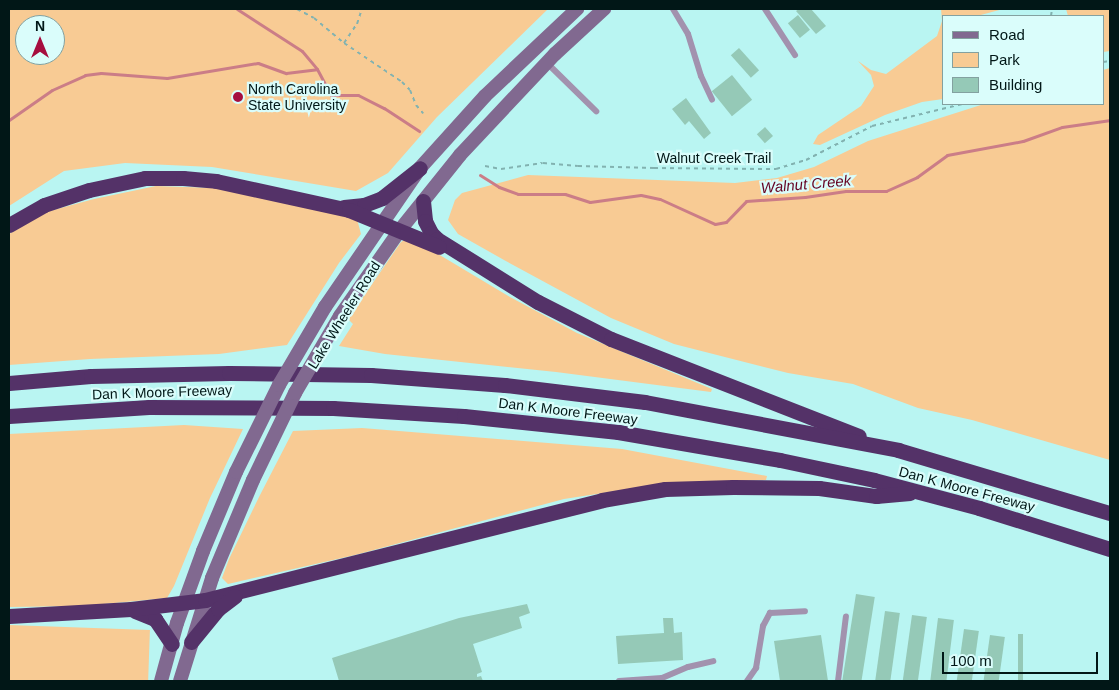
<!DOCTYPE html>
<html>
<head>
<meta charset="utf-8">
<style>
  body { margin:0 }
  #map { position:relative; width:1119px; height:690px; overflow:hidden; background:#b9f5f2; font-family:Arial,sans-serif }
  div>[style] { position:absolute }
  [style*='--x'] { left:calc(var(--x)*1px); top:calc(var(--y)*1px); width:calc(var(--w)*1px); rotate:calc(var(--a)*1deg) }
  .green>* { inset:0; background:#f8cb94; transform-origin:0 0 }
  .stream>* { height:3px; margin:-1.5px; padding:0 1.5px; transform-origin:1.5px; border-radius:1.5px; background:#cb7d87 }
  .building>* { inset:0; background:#95c9b7; transform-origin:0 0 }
  .path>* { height:2px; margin-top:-1px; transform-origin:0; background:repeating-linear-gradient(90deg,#82b2b0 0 4px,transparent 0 8px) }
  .service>* { height:6px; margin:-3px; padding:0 3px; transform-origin:3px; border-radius:3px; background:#a292ae }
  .secondary>* { height:14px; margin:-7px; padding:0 7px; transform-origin:7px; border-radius:7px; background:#816990 }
  .motorway>* { height:15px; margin:-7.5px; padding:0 7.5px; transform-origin:7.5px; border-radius:7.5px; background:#543268 }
  .secondary-bridge>* { height:14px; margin:-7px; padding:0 7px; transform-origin:7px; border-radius:7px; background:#816990 }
  .dots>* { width:14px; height:14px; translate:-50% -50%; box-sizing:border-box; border:2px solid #dafdfb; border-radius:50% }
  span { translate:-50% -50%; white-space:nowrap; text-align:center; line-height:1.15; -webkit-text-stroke:4.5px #dafdfb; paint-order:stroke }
  .poi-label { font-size:14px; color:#011717 }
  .left { translate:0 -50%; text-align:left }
  .street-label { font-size:14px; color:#011717 }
  .water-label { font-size:15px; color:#660423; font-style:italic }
  .frame { position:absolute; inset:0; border:10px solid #011717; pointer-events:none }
  .legend { position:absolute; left:942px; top:15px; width:162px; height:90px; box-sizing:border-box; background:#dafdfb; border:1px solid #83a1a0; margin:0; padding:6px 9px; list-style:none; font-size:15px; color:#011717 }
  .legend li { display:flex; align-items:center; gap:10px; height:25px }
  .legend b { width:25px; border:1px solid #83a1a0 }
  .north { position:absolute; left:15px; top:15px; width:50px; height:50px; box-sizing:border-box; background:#dafdfb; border:1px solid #83a1a0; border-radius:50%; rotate:0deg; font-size:14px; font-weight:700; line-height:20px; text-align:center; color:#011717 }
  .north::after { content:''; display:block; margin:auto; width:18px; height:22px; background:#a60e3f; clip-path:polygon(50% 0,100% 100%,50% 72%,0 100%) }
  .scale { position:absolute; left:942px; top:652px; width:156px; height:22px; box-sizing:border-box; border:2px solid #011717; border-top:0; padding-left:6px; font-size:15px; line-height:18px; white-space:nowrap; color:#011717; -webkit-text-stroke:4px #dafdfb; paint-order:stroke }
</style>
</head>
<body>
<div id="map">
  <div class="green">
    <i style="clip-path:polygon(evenodd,9px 9px,548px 9px,437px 117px,388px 173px,356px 191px,212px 167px,125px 163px,64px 171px,9px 206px,9px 9px,25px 25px,55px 25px,55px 55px,25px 55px,25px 25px)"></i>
    <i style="clip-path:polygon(941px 9px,1003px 9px,977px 16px,943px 16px,943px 99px,922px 102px,885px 115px,820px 145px,813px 144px,818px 135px,861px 106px,874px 86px,871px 75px,858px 61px,871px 70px,886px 74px,937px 36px,942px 21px)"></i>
    <i style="clip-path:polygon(1066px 9px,1110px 9px,1110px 51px,1103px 52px,1103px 16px,1068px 16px)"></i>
    <i style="clip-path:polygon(1110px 68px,1110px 460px,972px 420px,918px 408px,853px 384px,788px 373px,674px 344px,611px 318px,504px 260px,458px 234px,448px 220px,455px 200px,462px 193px,528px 175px,735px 183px,777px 178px,814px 167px,868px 141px,984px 104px,1103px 104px,1103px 70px)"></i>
    <i style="clip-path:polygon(156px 186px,215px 188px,272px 199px,357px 219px,361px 234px,339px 263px,287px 345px,219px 354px,90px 359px,9px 365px,9px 234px,46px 212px,94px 199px)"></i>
    <i style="clip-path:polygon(406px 239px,433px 251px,510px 297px,577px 333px,712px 389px,711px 392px,556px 372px,385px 354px,339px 346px,353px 324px,348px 319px,401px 242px)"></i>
    <i style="clip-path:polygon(184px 425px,243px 429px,210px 498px,174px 586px,167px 598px,83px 606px,9px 607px,9px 434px)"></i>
    <i style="clip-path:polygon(362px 428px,622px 449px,767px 476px,766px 480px,662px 484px,564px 499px,355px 555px,228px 584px,222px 578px,229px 559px,259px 497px,293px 431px)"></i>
    <i style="left:9px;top:625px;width:141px;height:56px;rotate:2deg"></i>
  </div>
  <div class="stream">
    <i style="--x:237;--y:9;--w:77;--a:32.9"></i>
    <i style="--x:302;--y:51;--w:23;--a:50"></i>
    <i style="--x:317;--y:69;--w:30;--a:62"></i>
    <i style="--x:331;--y:95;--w:27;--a:0"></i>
    <i style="--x:358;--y:95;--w:29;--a:27"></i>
    <i style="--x:384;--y:108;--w:42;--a:33.3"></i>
    <i style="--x:9;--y:120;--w:52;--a:-34.9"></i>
    <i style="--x:52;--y:90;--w:36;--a:-24"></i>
    <i style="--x:85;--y:75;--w:16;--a:-7"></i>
    <i style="--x:101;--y:73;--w:66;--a:4.3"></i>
    <i style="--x:167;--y:78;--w:92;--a:-9.4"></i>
    <i style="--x:258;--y:63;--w:30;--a:20"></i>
    <i style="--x:286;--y:73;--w:31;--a:-7"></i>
    <i style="--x:480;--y:175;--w:22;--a:32"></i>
    <i style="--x:499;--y:187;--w:20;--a:20"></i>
    <i style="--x:518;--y:194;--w:47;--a:0"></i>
    <i style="--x:565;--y:194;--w:26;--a:18"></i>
    <i style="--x:590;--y:202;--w:51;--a:-7.8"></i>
    <i style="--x:641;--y:195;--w:19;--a:12"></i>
    <i style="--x:660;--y:199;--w:60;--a:24.4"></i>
    <i style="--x:715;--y:224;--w:11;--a:-10"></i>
    <i style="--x:726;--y:222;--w:29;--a:-46"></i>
    <i style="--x:746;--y:201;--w:59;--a:-3.9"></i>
    <i style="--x:805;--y:197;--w:41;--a:-8.3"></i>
    <i style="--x:846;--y:191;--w:40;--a:0"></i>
    <i style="--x:886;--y:191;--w:34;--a:-24"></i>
    <i style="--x:917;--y:177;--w:37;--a:-36"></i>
    <i style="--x:947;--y:155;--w:77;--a:-10.4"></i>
    <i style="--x:1023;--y:141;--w:41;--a:-19.7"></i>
    <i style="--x:1062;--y:127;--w:49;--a:-8.3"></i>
  </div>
  <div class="building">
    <i style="clip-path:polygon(799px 9px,811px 9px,826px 26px,816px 34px,796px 11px)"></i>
    <i style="left:798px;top:15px;width:19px;height:13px;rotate:51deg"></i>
    <i style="left:739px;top:48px;width:30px;height:11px;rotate:48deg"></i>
    <i style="left:732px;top:75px;width:32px;height:26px;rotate:51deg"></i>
    <i style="clip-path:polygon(686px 98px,711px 133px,704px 139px,689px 121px,685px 125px,672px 109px)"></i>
    <i style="left:765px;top:127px;width:12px;height:11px;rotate:48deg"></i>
    <i style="left:856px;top:594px;width:19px;height:88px;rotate:9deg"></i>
    <i style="clip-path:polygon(527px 604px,530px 613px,519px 617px,522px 628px,473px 644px,482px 672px,477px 674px,477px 677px,481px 676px,483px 681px,339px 681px,332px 658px,459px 618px)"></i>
    <i style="left:885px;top:611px;width:15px;height:71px;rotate:8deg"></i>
    <i style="left:912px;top:615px;width:15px;height:67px;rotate:8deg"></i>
    <i style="clip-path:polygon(663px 618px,673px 618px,674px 633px,682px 632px,683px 660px,618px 664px,616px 636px,664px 633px)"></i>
    <i style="left:938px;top:618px;width:16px;height:64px;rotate:7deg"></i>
    <i style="left:964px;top:629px;width:15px;height:52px;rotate:8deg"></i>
    <i style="left:1018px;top:634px;width:5px;height:48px"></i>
    <i style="clip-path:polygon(821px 635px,828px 681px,780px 681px,774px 641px)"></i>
    <i style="left:990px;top:635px;width:15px;height:46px;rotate:8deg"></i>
  </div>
  <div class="path">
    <i style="--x:297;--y:9;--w:19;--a:28"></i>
    <i style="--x:314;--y:18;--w:39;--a:40"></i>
    <i style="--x:344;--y:43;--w:70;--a:33.9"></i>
    <i style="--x:402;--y:82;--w:11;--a:45"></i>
    <i style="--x:410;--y:90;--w:16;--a:68"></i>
    <i style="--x:416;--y:105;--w:11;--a:49"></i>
    <i style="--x:1051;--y:16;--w:7;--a:-82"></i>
    <i style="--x:344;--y:43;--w:23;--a:-56"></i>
    <i style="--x:357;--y:24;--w:16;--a:-72"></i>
    <i style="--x:1103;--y:62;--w:7;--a:-8"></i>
    <i style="--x:485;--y:166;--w:16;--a:11"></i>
    <i style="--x:501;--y:169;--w:42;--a:-8.1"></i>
    <i style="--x:543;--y:163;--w:35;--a:5"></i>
    <i style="--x:578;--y:166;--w:76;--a:1.5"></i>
    <i style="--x:654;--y:168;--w:122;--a:0.5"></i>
    <i style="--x:776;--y:169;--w:31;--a:-17"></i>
    <i style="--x:806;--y:160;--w:74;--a:-27.3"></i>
    <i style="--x:872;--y:126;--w:93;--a:-13.7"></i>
  </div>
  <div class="service">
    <i style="--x:673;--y:9;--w:29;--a:59"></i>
    <i style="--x:688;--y:34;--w:44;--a:72.8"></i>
    <i style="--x:701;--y:76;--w:26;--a:65"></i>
    <i style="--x:765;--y:9;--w:55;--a:56.9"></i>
    <i style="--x:547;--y:63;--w:69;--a:44.4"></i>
    <i style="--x:619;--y:681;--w:43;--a:-4"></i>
    <i style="--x:662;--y:678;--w:28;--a:-23"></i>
    <i style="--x:688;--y:667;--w:26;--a:-13"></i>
    <i style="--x:747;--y:681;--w:16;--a:-55"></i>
    <i style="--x:756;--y:668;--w:43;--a:-80.5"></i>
    <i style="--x:763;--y:626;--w:15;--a:-62"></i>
    <i style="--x:770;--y:613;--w:35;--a:-3"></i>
    <i style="--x:838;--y:681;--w:65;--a:-83"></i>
  </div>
  <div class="secondary">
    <i style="--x:325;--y:307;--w:168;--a:-55.6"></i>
    <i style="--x:420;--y:168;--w:97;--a:-47.9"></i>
    <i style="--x:485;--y:96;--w:127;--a:-43.4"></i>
    <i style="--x:340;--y:316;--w:105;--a:-55.1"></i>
    <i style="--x:400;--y:230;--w:96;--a:-51.3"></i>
    <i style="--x:460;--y:155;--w:139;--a:-46.8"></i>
    <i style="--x:555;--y:54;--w:67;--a:-42.6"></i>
    <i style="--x:161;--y:681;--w:60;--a:-74.6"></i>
    <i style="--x:177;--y:623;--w:77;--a:-70.1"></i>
    <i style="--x:203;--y:551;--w:86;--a:-67.3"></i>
    <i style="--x:180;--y:681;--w:108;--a:-72.7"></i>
    <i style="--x:212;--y:578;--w:106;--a:-67.3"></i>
  </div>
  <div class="motorway">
    <i style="--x:423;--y:201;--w:20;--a:84"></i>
    <i style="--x:425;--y:221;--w:13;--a:63"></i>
    <i style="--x:431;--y:233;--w:8;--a:45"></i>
    <i style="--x:437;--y:239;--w:119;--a:32"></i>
    <i style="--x:538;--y:302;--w:82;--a:26.9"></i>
    <i style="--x:611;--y:339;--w:266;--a:21.4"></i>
    <i style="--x:344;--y:207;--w:20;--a:-6"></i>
    <i style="--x:364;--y:205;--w:19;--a:-21"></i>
    <i style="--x:382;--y:198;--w:48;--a:-38.3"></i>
    <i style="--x:9;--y:225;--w:40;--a:-29.7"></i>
    <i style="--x:44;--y:205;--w:47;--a:-18.4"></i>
    <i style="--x:89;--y:190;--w:57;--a:-12.1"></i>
    <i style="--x:145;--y:178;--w:38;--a:0"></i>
    <i style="--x:183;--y:178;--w:33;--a:5"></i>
    <i style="--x:216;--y:181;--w:136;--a:12.3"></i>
    <i style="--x:349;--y:210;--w:97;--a:22.3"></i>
    <i style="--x:9;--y:383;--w:82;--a:-4.9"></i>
    <i style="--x:91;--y:376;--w:138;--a:-1.2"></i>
    <i style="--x:229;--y:373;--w:142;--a:0.8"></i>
    <i style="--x:371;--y:375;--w:134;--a:4.3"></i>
    <i style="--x:505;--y:385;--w:141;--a:6.9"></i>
    <i style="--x:645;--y:402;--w:258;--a:10.7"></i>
    <i style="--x:898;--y:450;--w:221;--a:16.6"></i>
    <i style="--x:9;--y:416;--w:140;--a:-3.7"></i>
    <i style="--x:149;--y:407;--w:184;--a:0.3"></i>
    <i style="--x:333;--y:408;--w:131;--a:3.5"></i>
    <i style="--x:464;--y:416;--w:155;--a:5.9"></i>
    <i style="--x:618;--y:432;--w:164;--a:9.8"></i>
    <i style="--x:780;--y:460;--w:96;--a:12"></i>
    <i style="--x:874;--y:480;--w:109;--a:14.9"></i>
    <i style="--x:979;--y:508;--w:137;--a:17.4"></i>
    <i style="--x:135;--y:611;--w:22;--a:22"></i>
    <i style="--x:155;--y:619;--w:30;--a:56"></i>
    <i style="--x:9;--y:616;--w:122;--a:-3.3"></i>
    <i style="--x:131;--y:609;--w:75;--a:-6.9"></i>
    <i style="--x:205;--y:600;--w:409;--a:-14.1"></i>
    <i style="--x:602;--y:500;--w:64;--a:-9.9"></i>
    <i style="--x:665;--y:489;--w:68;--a:-1.7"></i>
    <i style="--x:733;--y:487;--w:86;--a:0.7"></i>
    <i style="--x:819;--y:488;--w:58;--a:8"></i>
    <i style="--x:876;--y:496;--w:34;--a:-5"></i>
    <i style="--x:191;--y:642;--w:43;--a:-50.7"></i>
    <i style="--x:218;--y:609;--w:21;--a:-37"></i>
  </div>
  <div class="secondary-bridge">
    <i style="--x:236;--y:472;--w:97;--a:-63.7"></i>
    <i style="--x:279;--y:385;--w:91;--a:-59.5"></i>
    <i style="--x:253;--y:480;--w:97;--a:-64.2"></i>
    <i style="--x:295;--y:393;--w:89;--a:-59.7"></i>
  </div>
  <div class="dots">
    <i style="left:238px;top:97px;background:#a60e3f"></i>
  </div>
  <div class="poi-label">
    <span class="left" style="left:248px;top:97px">North Carolina<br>State University</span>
  </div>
  <div class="street-label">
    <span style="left:714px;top:158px">Walnut Creek Trail</span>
    <span style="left:344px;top:315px;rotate:-58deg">Lake Wheeler Road</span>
    <span style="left:162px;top:392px;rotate:-2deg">Dan K Moore Freeway</span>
    <span style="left:568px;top:411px;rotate:7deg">Dan K Moore Freeway</span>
    <span style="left:967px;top:489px;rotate:15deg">Dan K Moore Freeway</span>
  </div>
  <div class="water-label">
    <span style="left:806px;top:184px;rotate:-5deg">Walnut Creek</span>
  </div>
  <div class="frame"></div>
  <ul class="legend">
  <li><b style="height:6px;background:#816990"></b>Road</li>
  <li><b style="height:14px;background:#f8cb94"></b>Park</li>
  <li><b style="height:14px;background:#95c9b7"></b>Building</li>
  </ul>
  <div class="north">N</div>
  <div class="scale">100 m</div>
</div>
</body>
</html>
